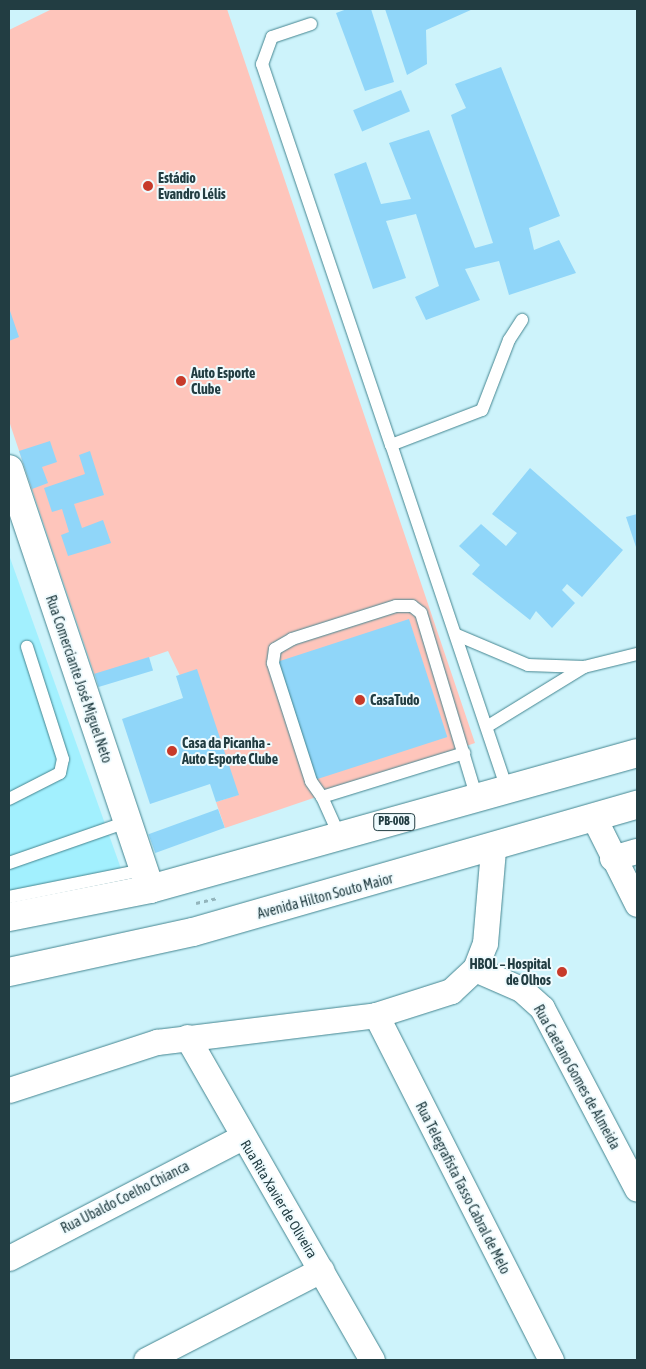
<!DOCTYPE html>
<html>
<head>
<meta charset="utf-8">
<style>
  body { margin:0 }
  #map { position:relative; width:646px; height:1369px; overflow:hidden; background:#cdf3fb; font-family:"Asap Condensed",sans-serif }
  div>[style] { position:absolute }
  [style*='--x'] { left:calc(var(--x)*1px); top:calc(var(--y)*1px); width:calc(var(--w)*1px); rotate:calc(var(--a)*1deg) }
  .built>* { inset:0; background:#a2f0fe }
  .green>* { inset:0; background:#fec5bb }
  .building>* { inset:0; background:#90d6f9; transform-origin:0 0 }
  .path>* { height:3px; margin-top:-1.5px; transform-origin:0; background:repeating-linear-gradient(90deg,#93b5bc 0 4px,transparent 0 8px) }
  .roads { filter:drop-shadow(0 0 1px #448590) drop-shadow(0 0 1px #448590) }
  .service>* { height:12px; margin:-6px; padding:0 6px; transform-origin:6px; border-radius:6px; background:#fff }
  .minor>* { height:25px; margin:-12.5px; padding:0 12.5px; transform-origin:12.5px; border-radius:12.5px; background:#fff }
  .secondary>* { height:28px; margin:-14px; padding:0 14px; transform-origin:14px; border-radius:14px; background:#fff }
  .primary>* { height:28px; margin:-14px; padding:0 14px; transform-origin:14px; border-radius:14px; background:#fff }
  .dots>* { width:14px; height:14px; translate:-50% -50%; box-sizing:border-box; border:2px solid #effbfe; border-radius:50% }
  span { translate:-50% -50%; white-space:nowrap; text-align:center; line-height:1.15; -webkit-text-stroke:4px #effbfe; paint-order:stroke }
  .shield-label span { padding:1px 4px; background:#effbfe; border:1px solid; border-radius:4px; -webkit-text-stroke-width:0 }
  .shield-label { font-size:12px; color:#223d42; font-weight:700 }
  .poi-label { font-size:14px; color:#223d42; font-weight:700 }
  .left { translate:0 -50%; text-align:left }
  .right { translate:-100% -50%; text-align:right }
  .street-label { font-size:14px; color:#223d42 }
  .frame { position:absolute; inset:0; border:10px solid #223d42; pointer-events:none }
</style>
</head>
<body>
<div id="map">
  <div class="built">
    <i style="clip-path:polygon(9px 555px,124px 877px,9px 901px)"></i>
  </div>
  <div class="green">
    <i style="clip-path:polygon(52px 9px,227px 9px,475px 743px,225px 828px,216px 802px,238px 795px,168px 651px,95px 676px,9px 421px,9px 30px)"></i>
  </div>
  <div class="building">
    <i style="clip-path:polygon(347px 9px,371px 9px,394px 82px,365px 91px,336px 13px)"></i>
    <i style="clip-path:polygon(385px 9px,473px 9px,426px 30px,427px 64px,407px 75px)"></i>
    <i style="clip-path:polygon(501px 67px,560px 216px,529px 228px,534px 250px,559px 240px,576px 273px,509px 295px,499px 261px,465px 269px,480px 300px,426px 320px,415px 297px,439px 286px,416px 214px,386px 221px,406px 278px,373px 289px,334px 174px,366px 162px,381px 204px,411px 199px,389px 143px,429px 130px,475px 248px,493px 243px,451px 115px,466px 108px,455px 84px)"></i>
    <i style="left:401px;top:90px;width:23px;height:52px;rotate:67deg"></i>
    <i style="clip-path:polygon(9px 308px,19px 337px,9px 341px)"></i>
    <i style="clip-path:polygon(50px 441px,57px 462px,42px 467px,48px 483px,32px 489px,19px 451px)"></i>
    <i style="clip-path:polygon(90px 451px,104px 495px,74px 504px,82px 528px,103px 520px,111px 543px,68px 556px,61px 535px,69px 532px,62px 509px,52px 512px,44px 488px,85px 474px,79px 455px)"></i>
    <i style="clip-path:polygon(530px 468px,623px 550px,582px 597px,567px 584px,562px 590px,575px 603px,552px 628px,536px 611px,530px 620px,472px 574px,480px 565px,459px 546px,481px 524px,506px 546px,517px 533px,492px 514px)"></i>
    <i style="clip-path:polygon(637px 514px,637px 550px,626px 517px)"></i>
    <i style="left:409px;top:619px;width:124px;height:143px;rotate:72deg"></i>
    <i style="left:149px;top:657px;width:14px;height:57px;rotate:73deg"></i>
    <i style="clip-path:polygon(197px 669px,239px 795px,216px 802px,210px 784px,150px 804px,122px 719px,183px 698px,176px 676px)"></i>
    <i style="left:218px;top:809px;width:20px;height:74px;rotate:70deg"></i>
  </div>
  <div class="path">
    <i style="--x:196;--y:903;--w:22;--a:-13"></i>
  </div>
  <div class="roads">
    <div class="service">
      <i style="--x:311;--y:24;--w:41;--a:161.6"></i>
      <i style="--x:272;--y:37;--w:29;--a:110"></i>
      <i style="--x:262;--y:64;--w:402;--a:71.3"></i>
      <i style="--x:457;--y:635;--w:77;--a:22.9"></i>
      <i style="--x:528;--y:665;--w:56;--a:2"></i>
      <i style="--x:584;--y:667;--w:55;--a:-13.8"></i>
      <i style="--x:488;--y:726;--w:113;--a:-31.6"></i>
      <i style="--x:507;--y:789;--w:363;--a:-108.6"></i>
      <i style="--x:391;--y:445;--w:97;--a:-21"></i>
      <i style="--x:482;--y:410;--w:75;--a:-68.9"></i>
      <i style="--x:509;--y:340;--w:24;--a:-57"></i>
      <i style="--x:322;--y:797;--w:19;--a:-125"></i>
      <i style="--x:311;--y:781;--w:124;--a:-107.9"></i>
      <i style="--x:273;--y:663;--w:14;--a:-82"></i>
      <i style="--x:275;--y:649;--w:20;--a:-30"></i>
      <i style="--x:292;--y:639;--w:109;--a:-17.6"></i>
      <i style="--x:396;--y:606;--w:16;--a:0"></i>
      <i style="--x:412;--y:606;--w:11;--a:38"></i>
      <i style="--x:421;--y:613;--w:193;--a:73.2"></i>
      <i style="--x:9;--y:799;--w:57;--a:-27"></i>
      <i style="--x:60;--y:773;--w:14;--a:-78"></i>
      <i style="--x:63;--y:759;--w:118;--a:-107.8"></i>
      <i style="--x:340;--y:837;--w:44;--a:-114.2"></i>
      <i style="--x:322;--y:797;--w:149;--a:-17.2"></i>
      <i style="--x:9;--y:863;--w:125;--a:-19.2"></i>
      <i style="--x:9;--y:897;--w:137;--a:-11.4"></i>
    </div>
    <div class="minor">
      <i style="--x:594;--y:818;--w:96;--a:63.4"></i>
      <i style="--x:612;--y:858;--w:26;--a:-16"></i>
      <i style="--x:475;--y:969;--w:50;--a:23.5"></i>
      <i style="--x:521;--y:989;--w:28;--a:42"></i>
      <i style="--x:542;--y:1008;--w:204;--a:62.3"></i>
      <i style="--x:376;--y:1015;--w:387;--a:63.1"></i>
      <i style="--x:187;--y:1037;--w:372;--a:60.2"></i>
      <i style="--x:9;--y:1090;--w:156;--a:-18"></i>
      <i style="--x:157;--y:1042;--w:221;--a:-7"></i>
      <i style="--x:376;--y:1015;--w:79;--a:-17.7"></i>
      <i style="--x:451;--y:991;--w:33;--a:-43"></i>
      <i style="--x:475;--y:969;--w:28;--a:-69"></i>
      <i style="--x:485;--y:943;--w:93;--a:-85.1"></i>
      <i style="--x:9;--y:1258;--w:263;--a:-27.4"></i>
      <i style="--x:146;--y:1360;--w:197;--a:-27.2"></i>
    </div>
    <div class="secondary">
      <i style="--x:9;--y:469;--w:443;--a:71.4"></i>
    </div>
    <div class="primary">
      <i style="--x:9;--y:917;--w:144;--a:-11.2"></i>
      <i style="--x:150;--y:889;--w:506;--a:-15.6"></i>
      <i style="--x:9;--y:972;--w:188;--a:-12.3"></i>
      <i style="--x:193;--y:932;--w:462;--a:-16"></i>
    </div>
  </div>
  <div class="dots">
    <i style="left:148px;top:186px;background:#c73a2a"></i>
    <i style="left:181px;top:381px;background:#c73a2a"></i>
    <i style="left:360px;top:700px;background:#c73a2a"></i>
    <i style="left:172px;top:751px;background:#c73a2a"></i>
    <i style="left:562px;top:972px;background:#c73a2a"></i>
  </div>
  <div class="shield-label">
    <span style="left:394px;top:822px">PB-008</span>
  </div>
  <div class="poi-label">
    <span class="left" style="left:158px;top:186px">Estádio<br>Evandro Lélis</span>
    <span class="left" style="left:191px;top:381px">Auto Esporte<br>Clube</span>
    <span class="left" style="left:370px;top:700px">CasaTudo</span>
    <span class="left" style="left:182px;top:751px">Casa da Picanha -<br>Auto Esporte Clube</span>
    <span class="right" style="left:551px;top:972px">HBOL – Hospital<br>de Olhos</span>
  </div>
  <div class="street-label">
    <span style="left:79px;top:679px;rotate:71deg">Rua Comerciante José Miguel Neto</span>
    <span style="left:325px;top:896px;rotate:-15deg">Avenida Hilton Souto Maior</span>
    <span style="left:577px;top:1077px;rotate:61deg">Rua Caetano Gomes de Almeida</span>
    <span style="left:463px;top:1188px;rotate:63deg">Rua Telegrafista Tasso Cabral de Melo</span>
    <span style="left:125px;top:1197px;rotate:-27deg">Rua Ubaldo Coelho Chianca</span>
    <span style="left:279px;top:1199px;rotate:59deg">Rua Rita Xavier de Oliveira</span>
  </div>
  <div class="frame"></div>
</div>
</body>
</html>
